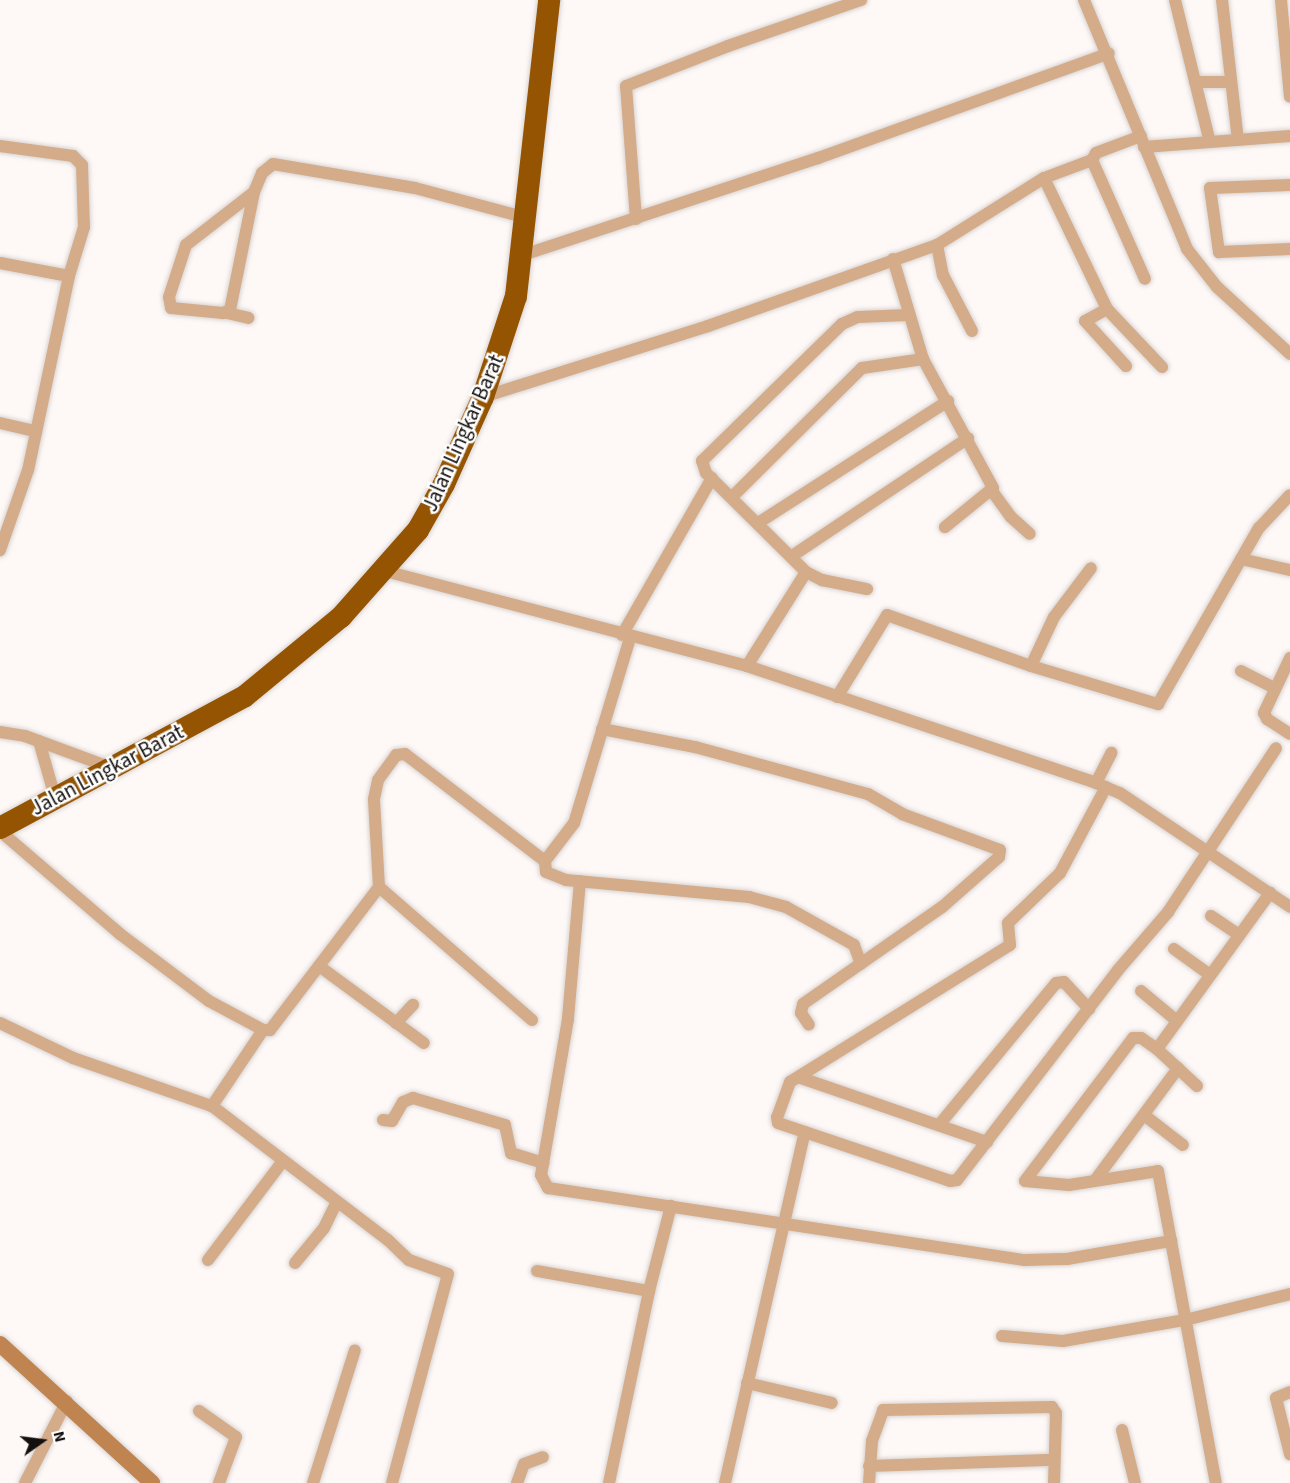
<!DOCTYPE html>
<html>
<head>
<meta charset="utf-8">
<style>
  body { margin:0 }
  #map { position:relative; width:1290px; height:1483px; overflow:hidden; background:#fef9f7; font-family:"Source Sans 3",sans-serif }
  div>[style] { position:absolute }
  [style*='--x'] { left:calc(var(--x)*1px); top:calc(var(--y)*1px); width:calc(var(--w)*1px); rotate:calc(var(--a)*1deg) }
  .roads { filter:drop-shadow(0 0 2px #d9d4d2) drop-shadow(0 0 2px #d9d4d2) }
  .street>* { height:12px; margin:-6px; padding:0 6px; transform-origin:6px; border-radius:6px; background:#d4ac8a }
  .secondary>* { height:16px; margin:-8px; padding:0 8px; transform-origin:8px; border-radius:8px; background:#bf8450 }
  .highway>* { height:22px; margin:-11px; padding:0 11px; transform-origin:11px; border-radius:11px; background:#945402 }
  span { translate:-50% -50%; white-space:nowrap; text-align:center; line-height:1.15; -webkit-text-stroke:5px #fff; paint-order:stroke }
  .street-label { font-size:21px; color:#14100f }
  .north { position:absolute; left:12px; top:1411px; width:60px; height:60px; -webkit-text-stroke:4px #fff; paint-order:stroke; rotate:76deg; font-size:16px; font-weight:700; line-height:24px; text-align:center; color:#14100f }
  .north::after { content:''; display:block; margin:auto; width:21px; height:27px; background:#14100f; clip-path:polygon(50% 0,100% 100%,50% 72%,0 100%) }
</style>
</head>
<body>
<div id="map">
  <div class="roads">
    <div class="street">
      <i style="--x:1084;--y:0;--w:269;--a:67.5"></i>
      <i style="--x:1187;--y:249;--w:48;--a:51.7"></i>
      <i style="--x:1217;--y:287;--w:99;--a:42.5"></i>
      <i style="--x:1175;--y:0;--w:146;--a:76.2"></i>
      <i style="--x:1222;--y:0;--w:141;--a:83.5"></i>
      <i style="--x:1281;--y:0;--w:97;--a:84.7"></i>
      <i style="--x:1195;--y:82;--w:36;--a:0"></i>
      <i style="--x:1141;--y:136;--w:48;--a:159.3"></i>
      <i style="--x:1096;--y:153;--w:8;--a:120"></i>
      <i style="--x:1092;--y:160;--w:130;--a:66"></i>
      <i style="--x:0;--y:146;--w:74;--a:7.8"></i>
      <i style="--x:73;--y:156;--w:13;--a:45"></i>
      <i style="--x:82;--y:165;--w:62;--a:88.2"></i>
      <i style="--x:84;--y:227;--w:51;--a:107"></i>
      <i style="--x:1144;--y:147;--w:146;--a:-4.3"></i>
      <i style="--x:1044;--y:178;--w:145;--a:64.3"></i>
      <i style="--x:1107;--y:309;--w:80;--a:46.5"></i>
      <i style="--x:1290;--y:185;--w:80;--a:177.9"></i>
      <i style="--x:1210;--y:188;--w:65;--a:82"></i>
      <i style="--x:1219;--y:252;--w:71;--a:-2.4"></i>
      <i style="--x:254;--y:192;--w:120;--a:101.5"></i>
      <i style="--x:230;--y:310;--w:8;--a:157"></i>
      <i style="--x:223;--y:313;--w:52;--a:-174.5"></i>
      <i style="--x:171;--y:308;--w:11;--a:-100"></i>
      <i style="--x:169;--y:297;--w:55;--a:-71.9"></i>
      <i style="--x:186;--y:245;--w:86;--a:-37.9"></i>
      <i style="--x:254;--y:192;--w:21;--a:-67"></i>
      <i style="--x:262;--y:173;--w:14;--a:-39"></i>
      <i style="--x:273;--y:164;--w:144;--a:9.6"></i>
      <i style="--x:415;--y:188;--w:116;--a:15"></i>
      <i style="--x:636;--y:219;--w:133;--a:-94.3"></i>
      <i style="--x:626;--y:86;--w:110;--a:-21.4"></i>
      <i style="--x:728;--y:46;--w:141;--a:-19.1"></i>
      <i style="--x:937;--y:245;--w:31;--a:79"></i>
      <i style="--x:943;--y:275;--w:63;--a:62.6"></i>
      <i style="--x:523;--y:255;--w:311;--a:-18.2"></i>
      <i style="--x:818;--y:158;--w:309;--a:-19.8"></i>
      <i style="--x:893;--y:259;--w:104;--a:73.3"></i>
      <i style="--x:923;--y:359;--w:147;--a:61.5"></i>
      <i style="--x:993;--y:488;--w:62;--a:140.9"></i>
      <i style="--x:0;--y:263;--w:70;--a:10.7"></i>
      <i style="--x:69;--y:276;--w:198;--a:101.9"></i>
      <i style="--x:28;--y:470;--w:85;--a:109.3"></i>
      <i style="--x:1107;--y:309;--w:25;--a:151"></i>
      <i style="--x:1085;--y:321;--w:61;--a:47.7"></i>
      <i style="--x:227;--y:313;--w:22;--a:13"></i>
      <i style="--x:483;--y:397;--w:236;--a:-17.5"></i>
      <i style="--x:708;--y:326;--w:243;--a:-19.5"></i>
      <i style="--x:937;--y:245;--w:126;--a:-32.1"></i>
      <i style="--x:1044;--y:178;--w:51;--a:-20.6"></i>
      <i style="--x:0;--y:423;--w:37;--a:13"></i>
      <i style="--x:992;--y:491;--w:32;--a:54"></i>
      <i style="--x:1011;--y:517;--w:25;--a:42"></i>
      <i style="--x:732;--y:497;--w:183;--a:-44.8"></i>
      <i style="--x:862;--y:368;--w:62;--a:-8.4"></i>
      <i style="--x:758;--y:523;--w:226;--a:-32.7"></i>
      <i style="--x:792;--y:556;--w:212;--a:-33.8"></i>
      <i style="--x:1241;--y:559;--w:50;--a:12.7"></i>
      <i style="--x:385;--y:571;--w:374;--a:14.7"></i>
      <i style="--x:747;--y:666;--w:368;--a:18.5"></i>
      <i style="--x:1096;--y:783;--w:26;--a:23"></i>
      <i style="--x:1120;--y:793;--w:205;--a:33.8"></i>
      <i style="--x:806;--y:572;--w:141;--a:-135.3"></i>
      <i style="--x:706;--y:473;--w:13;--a:-108"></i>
      <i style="--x:702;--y:461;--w:196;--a:-44.4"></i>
      <i style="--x:842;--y:324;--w:17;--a:-24"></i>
      <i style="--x:858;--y:317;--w:50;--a:-2.3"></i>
      <i style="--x:622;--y:635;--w:181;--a:-60.2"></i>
      <i style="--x:630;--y:638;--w:193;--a:106.8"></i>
      <i style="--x:574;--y:823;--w:48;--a:127.3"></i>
      <i style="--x:545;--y:861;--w:11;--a:85"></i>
      <i style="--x:546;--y:872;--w:22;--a:22"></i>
      <i style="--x:566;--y:880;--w:184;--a:5.3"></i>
      <i style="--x:749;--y:897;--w:38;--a:15"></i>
      <i style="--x:786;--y:907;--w:78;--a:29.2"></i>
      <i style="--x:854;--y:945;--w:20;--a:70"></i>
      <i style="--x:1290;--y:658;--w:61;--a:115.3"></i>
      <i style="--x:1264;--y:713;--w:7;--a:63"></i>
      <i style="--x:1267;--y:719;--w:27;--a:33"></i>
      <i style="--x:747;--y:666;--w:111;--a:-57.9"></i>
      <i style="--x:806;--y:572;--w:18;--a:27"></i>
      <i style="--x:822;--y:580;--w:46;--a:11.3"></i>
      <i style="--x:1031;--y:666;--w:54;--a:-64.9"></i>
      <i style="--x:1054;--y:617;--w:61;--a:-52.9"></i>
      <i style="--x:1241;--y:671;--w:38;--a:27"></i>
      <i style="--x:837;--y:697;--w:96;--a:-58.6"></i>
      <i style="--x:887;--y:615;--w:153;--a:19.5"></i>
      <i style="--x:1031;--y:666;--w:133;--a:16.7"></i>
      <i style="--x:1158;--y:704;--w:203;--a:-60.2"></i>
      <i style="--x:1259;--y:528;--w:45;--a:-46.8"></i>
      <i style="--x:602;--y:729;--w:95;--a:11"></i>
      <i style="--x:695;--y:747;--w:179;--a:15.2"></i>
      <i style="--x:868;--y:794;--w:39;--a:30"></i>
      <i style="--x:902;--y:814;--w:104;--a:20.2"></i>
      <i style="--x:1000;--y:850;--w:7;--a:98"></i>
      <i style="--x:999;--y:857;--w:76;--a:138.7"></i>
      <i style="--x:942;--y:907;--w:169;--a:145.1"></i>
      <i style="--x:803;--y:1004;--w:9;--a:103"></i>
      <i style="--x:801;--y:1013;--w:14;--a:56"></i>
      <i style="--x:0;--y:732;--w:25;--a:9"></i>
      <i style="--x:25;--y:736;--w:90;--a:20.3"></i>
      <i style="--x:39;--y:741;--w:58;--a:74.1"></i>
      <i style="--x:1096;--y:783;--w:34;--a:-63"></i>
      <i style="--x:1106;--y:787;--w:98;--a:118.1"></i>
      <i style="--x:1060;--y:873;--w:72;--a:136.1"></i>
      <i style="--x:1008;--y:923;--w:22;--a:85"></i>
      <i style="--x:1010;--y:945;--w:259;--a:148.1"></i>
      <i style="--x:790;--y:1082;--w:37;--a:110"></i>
      <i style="--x:777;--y:1117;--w:6;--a:81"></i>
      <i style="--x:778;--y:1123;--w:182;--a:18.6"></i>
      <i style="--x:950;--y:1181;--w:7;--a:-8"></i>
      <i style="--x:957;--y:1180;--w:265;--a:-52.5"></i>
      <i style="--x:1118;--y:970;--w:77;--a:-49.2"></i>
      <i style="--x:1168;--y:912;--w:196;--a:-56.6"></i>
      <i style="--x:0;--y:831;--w:158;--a:40.6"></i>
      <i style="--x:120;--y:934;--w:111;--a:37"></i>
      <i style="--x:209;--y:1001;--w:61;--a:28.2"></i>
      <i style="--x:263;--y:1030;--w:92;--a:123.9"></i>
      <i style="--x:580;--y:881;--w:139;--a:95"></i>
      <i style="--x:568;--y:1019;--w:158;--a:99.8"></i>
      <i style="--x:541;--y:1175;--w:15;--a:62"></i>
      <i style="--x:548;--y:1188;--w:482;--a:8.6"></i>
      <i style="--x:1025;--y:1260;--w:42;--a:-1.4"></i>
      <i style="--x:1067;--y:1259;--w:106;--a:-9.8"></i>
      <i style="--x:1211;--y:916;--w:34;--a:34"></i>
      <i style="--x:1174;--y:949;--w:44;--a:35.8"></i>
      <i style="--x:319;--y:966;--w:130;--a:36.3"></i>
      <i style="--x:1141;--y:991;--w:47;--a:39.8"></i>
      <i style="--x:532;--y:1020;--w:203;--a:-139"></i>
      <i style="--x:379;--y:887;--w:88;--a:-93.3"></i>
      <i style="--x:374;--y:799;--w:19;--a:-78"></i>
      <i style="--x:378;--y:780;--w:31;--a:-54"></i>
      <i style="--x:396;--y:755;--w:9;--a:-6"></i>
      <i style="--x:405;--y:754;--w:176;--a:37.4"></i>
      <i style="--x:0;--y:1023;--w:81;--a:25.6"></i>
      <i style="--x:73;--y:1058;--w:147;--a:19.1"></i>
      <i style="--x:212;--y:1106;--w:221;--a:37.3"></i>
      <i style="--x:388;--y:1240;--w:29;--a:44"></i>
      <i style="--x:409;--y:1260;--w:41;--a:19.7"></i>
      <i style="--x:448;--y:1274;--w:216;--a:105"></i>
      <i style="--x:396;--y:1023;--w:25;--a:-47"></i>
      <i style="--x:263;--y:1030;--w:7;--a:0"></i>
      <i style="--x:270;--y:1030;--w:180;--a:-52.7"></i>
      <i style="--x:1157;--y:1049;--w:193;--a:-54.1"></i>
      <i style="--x:801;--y:1078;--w:197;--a:19"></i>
      <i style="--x:1197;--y:1086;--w:54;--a:-137.2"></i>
      <i style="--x:1157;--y:1049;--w:19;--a:-145"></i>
      <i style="--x:1141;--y:1038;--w:8;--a:180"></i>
      <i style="--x:1133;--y:1038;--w:179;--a:127.1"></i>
      <i style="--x:1025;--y:1181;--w:44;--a:5.2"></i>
      <i style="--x:1069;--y:1185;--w:90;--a:-8.9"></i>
      <i style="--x:1158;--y:1171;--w:317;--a:79.5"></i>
      <i style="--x:1144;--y:1115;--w:49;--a:37.6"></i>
      <i style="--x:383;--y:1120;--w:9;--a:6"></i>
      <i style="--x:392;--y:1121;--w:22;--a:-60"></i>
      <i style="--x:403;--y:1102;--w:11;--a:-22"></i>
      <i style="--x:413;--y:1098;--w:96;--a:16.4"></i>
      <i style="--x:505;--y:1125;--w:29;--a:78"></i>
      <i style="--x:511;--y:1153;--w:34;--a:17"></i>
      <i style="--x:939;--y:1125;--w:184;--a:-50.5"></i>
      <i style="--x:1056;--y:983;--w:8;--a:-7"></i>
      <i style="--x:1064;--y:982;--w:37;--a:47"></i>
      <i style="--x:1096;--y:1179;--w:138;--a:-53.5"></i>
      <i style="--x:208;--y:1260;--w:124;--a:-52.9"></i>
      <i style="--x:295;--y:1263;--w:45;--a:-50.4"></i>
      <i style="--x:324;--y:1228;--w:28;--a:-64"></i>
      <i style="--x:537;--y:1271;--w:114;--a:10.1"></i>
      <i style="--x:1002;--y:1336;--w:61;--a:4.7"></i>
      <i style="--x:1063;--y:1341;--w:124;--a:-9.8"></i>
      <i style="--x:1185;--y:1320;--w:108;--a:-13.9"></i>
      <i style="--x:747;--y:1383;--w:87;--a:13.2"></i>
      <i style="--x:1290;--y:1392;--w:15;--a:157"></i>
      <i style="--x:1276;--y:1398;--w:58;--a:76"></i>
      <i style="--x:199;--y:1411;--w:45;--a:35.1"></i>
      <i style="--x:236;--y:1437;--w:49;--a:110.3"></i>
      <i style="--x:1122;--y:1430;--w:55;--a:76.2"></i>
      <i style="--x:869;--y:1466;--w:185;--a:-1.9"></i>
      <i style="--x:25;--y:1483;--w:92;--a:-62.9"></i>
      <i style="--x:313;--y:1483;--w:139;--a:-72.5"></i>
      <i style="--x:517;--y:1483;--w:20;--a:-70"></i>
      <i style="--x:524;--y:1464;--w:20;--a:-20"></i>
      <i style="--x:609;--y:1483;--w:196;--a:-78.2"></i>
      <i style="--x:649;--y:1291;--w:88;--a:-75.5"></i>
      <i style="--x:725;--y:1483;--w:360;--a:-77.2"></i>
      <i style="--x:869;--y:1483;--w:42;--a:-85.9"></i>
      <i style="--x:872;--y:1441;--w:33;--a:-70"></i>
      <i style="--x:883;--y:1410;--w:169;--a:-1"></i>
      <i style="--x:1052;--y:1407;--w:7;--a:56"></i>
      <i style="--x:1056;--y:1413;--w:70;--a:91.6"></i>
    </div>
    <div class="secondary">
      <i style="--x:0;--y:1344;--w:206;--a:42.4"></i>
    </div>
    <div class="highway">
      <i style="--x:0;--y:828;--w:278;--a:-28.3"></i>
      <i style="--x:245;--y:696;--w:124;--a:-39.5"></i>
      <i style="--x:341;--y:617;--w:116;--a:-48.5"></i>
      <i style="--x:418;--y:530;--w:53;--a:-60.5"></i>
      <i style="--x:444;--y:484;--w:95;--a:-65.9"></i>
      <i style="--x:483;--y:397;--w:106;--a:-71.9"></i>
      <i style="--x:516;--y:296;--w:298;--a:-83.6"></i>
    </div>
  </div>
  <div class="street-label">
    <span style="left:463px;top:433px;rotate:-66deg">Jalan Lingkar Barat</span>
    <span style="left:107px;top:770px;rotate:-28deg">Jalan Lingkar Barat</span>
  </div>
  <div class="north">N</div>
</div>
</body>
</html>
